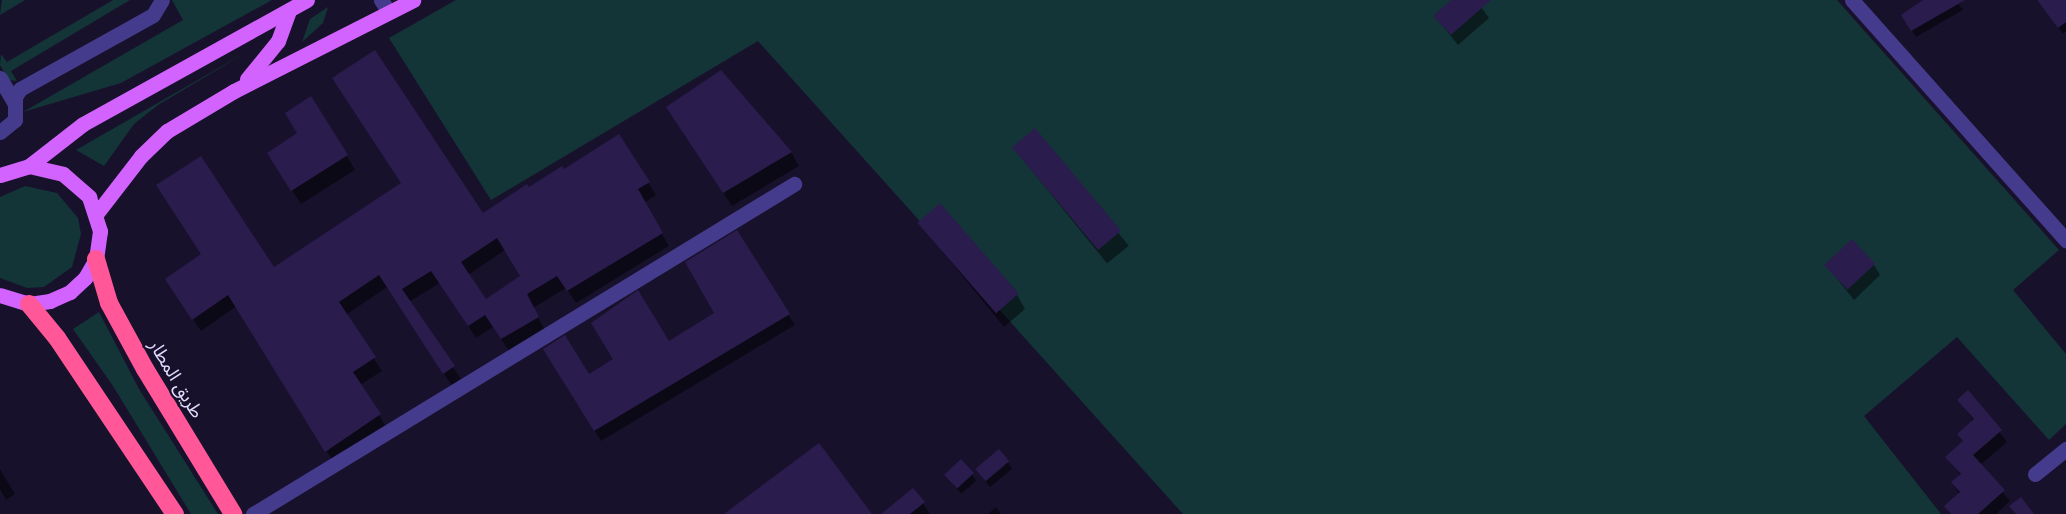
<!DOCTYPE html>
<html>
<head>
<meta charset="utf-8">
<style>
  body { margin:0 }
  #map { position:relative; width:2066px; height:514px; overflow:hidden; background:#18112c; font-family:Helvetica,"Noto Sans Arabic",sans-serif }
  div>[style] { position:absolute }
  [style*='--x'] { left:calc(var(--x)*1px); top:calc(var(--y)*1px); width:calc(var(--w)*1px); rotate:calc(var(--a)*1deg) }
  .green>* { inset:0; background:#133537 }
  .shadow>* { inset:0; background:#0007; transform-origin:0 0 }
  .building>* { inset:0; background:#2b1c4e; transform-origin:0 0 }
  .minor>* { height:15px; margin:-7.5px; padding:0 7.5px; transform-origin:7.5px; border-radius:7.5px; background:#453b8c }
  .major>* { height:15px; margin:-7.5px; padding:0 7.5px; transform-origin:7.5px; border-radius:7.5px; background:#d363ff }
  .highway>* { height:18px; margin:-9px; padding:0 9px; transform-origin:9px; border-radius:9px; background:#ff5798 }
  span { translate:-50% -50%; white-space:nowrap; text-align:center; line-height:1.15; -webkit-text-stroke:4.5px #18112c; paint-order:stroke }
  .street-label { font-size:18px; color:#e3dcff }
</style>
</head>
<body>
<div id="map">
  <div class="green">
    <i style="clip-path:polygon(2px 0,25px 0,0 15px)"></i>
    <i style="clip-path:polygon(113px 0,130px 0,11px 71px,17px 81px,9px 80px,0 65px,1px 54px,7px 62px)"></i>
    <i style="clip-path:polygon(172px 0,272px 0,121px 83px,23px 112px,183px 20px)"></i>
    <i style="clip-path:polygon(456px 0,1837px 0,2059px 250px,2013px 290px,2066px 354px,2066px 424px,2049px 440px,1957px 337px,1864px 416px,1941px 514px,1183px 514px,758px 41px,491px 200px,389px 38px)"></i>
    <i style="clip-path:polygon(328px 7px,323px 23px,302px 42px,310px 19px)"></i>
    <i style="clip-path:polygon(250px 50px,158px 105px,134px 124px,104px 166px,76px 150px)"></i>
    <i style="clip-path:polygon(25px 186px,57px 193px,78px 218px,81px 234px,72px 267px,44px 287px,27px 288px,0 278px,0 197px)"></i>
    <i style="clip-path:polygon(99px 312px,139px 389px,218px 514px,191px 514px,113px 386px,73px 329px)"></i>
  </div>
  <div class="shadow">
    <i style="clip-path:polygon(1453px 0,1476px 0,1489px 18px,1458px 45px,1435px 16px)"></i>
    <i style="clip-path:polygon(1926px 0,1956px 0,1963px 10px,1916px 37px,1903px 15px)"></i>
    <i style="clip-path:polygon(2037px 0,2062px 0,2066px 5px,2066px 31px,2063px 34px)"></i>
    <i style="clip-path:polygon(676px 121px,791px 152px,799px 166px,732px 206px)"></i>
    <i style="left:1035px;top:130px;width:149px;height:28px;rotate:51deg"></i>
    <i style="clip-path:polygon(299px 134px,347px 156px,355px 170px,301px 204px,277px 167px)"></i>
    <i style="clip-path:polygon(evenodd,564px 171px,648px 182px,656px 195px,644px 203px,669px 246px,576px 303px,566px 288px,533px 308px,545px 330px,509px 351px,493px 327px,476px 338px,440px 283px,409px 302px,461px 379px,452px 386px,387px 287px,346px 315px,382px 371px,360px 385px,387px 428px,334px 463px,237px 306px,201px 331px,174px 292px,483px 215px,564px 171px,505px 250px,522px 276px,485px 301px,468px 275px,505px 250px)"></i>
    <i style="clip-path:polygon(919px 223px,1017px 295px,1025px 309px,1004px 327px)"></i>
    <i style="clip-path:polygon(1826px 265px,1874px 265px,1880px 275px,1854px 300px)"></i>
    <i style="clip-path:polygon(788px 314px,795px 325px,601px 441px,551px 360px,589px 376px,669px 343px)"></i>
    <i style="clip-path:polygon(1968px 393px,2007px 442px,1980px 465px,2010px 501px,1996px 514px,1950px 514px,1946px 506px,1959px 494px,1953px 483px,1961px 476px,1947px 457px,1963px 442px,1959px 434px,1974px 421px,1959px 400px)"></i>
    <i style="clip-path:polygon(1008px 462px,1012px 469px,990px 487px,981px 476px)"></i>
    <i style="clip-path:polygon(0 469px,15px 494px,6px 500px,0 489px)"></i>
    <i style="clip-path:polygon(972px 474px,976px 481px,961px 494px,946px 475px)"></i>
    <i style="clip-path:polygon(923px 503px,930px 514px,884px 514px)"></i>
    <i style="clip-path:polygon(996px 507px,1001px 514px,988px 514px)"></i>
  </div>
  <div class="building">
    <i style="clip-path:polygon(1451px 0,1491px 0,1451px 35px,1433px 16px)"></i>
    <i style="clip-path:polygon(1923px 0,1965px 0,1911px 31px,1901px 15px)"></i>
    <i style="clip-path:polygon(2037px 0,2066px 0,2066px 22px,2058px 28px)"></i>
    <i style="clip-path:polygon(evenodd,375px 50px,483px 213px,527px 184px,529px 187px,562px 166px,564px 169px,619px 134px,650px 182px,638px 189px,663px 233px,567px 291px,557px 276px,527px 294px,539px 317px,501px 339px,485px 315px,468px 326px,431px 271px,402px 289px,455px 366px,443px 374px,379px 275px,339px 302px,376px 357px,353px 372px,381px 414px,325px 452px,228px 295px,192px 320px,165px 279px,201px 254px,156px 185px,201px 156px,274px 267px,401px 183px,332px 78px,375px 50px,497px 238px,520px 276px,486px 299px,461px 262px,497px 238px)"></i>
    <i style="clip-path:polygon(721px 70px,792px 152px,723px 193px,666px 107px)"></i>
    <i style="clip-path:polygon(311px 96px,348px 155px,291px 191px,267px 153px,297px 133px,285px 113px)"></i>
    <i style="left:1035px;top:128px;width:134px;height:30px;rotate:50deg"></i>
    <i style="left:940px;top:203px;width:120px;height:30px;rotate:49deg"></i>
    <i style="clip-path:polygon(737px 230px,790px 314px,594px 431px,543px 349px,565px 335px,589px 374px,613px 359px,591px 323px,638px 290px,669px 341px,714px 313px,685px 262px)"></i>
    <i style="left:1852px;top:239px;width:34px;height:38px;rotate:47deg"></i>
    <i style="clip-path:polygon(1968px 390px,2002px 430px,1973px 455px,2005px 490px,1978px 514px,1951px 514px,1944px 506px,1960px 492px,1951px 482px,1961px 474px,1945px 457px,1963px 441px,1957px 434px,1974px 419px,1957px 400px)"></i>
    <i style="clip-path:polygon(819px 443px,872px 514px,724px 514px)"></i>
    <i style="left:999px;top:449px;width:16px;height:31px;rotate:50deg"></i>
    <i style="left:961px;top:459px;width:19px;height:23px;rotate:47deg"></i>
    <i style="clip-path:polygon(913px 488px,925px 502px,910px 514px,881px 514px)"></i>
    <i style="clip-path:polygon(2021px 497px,2034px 514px,2016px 514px,2009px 506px)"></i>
  </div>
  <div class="minor">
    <i style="--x:381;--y:0;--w:14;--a:56"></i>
    <i style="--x:1852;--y:0;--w:322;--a:48.3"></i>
    <i style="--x:0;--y:78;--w:28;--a:60"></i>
    <i style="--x:0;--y:132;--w:19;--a:-39"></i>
    <i style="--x:15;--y:120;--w:23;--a:-90"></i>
    <i style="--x:15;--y:97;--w:9;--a:-58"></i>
    <i style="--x:20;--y:89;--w:152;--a:-29.1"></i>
    <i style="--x:153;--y:15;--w:17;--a:-59"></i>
    <i style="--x:2035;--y:474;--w:40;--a:-39"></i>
    <i style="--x:253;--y:514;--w:634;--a:-31.38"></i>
  </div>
  <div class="major">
    <i style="--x:247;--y:79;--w:49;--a:-50.8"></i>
    <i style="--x:278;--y:41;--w:33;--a:-70"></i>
    <i style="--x:29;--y:166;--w:68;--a:-37.9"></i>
    <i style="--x:83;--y:124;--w:256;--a:-29"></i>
    <i style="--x:0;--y:175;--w:30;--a:-17"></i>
    <i style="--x:29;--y:166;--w:35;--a:13"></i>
    <i style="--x:63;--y:174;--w:35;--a:41"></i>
    <i style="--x:89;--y:197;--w:36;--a:72"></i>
    <i style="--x:100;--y:231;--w:28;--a:98"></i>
    <i style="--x:96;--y:259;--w:22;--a:120"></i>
    <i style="--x:85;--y:278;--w:21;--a:137"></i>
    <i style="--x:70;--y:292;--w:22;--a:156"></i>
    <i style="--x:50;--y:301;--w:21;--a:172"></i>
    <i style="--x:29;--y:304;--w:30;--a:-163"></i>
    <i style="--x:97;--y:213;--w:72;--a:-52.3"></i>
    <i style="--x:141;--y:156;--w:36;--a:-44"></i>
    <i style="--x:167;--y:131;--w:78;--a:-30.8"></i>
    <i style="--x:234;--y:91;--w:201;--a:-26.9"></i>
  </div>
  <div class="highway">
    <i style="--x:96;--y:259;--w:46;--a:73.5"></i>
    <i style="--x:109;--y:303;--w:75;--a:61.4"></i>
    <i style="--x:145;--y:369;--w:170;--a:58.7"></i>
    <i style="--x:29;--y:304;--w:44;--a:50.5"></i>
    <i style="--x:57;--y:338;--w:212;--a:56.2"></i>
  </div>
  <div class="street-label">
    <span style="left:176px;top:379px;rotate:59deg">طريق المطار</span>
  </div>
</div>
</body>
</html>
